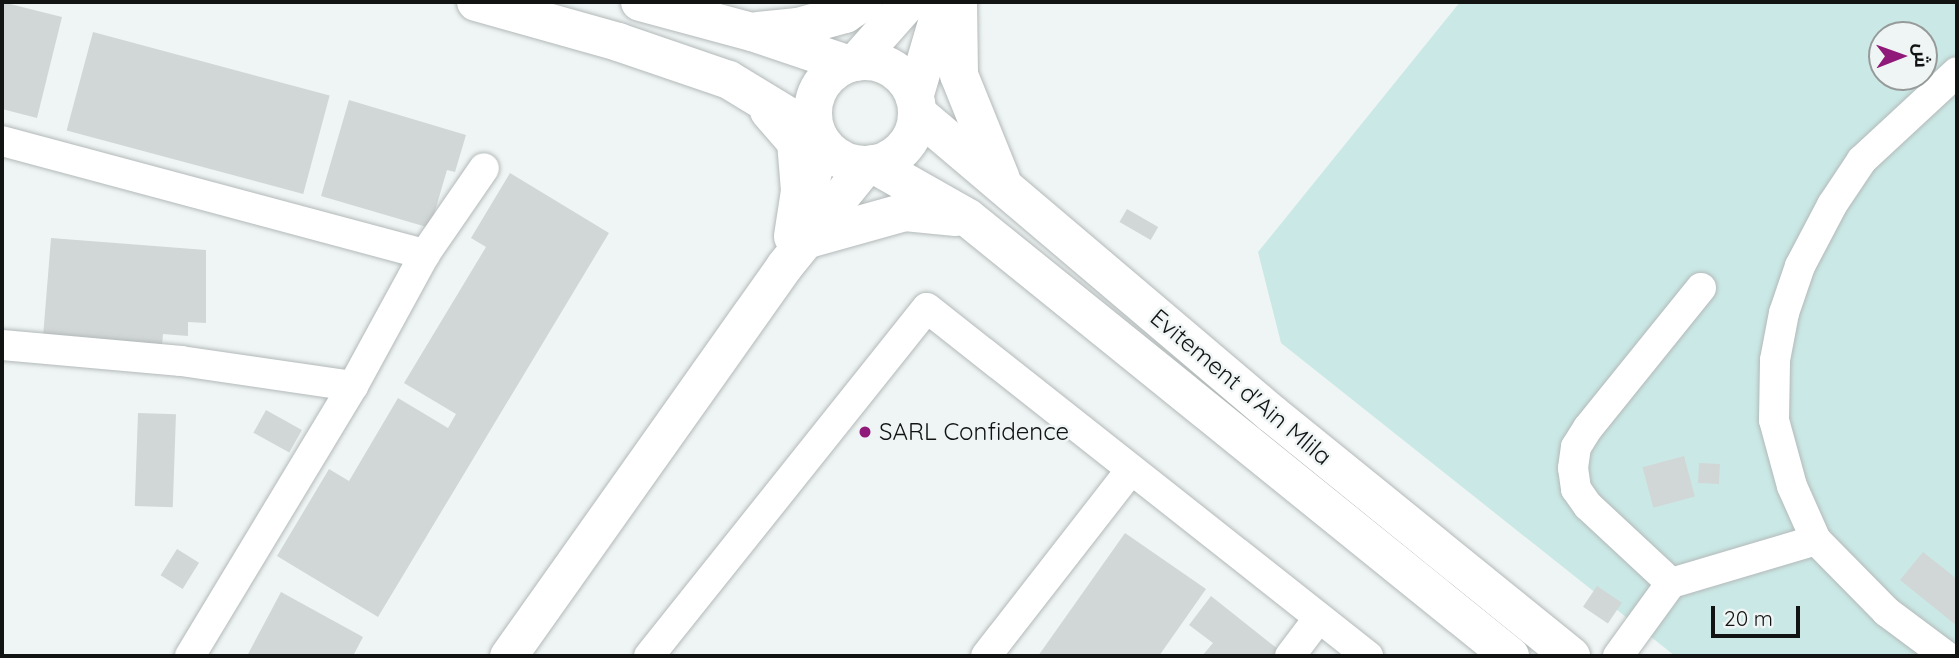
<!DOCTYPE html>
<html>
<head>
<meta charset="utf-8">
<style>
  body { margin:0 }
  #map { position:relative; width:1959px; height:658px; overflow:hidden; background:#eff5f4; font-family:Quicksand,Cairo,sans-serif }
  div>[style] { position:absolute }
  [style*='--x'] { left:calc(var(--x)*1px); top:calc(var(--y)*1px); width:calc(var(--w)*1px); rotate:calc(var(--a)*1deg) }
  .green>* { inset:0; background:#cae9e6 }
  .building>* { inset:0; background:#d1d7d6; transform-origin:0 0 }
  .roads { filter:drop-shadow(0 0 2px #b3b9b9) drop-shadow(0 0 2px #b3b9b9) }
  .minor>* { height:30px; margin:-15px; padding:0 15px; transform-origin:15px; border-radius:15px; background:#fff }
  .major>* { height:37px; margin:-18.5px; padding:0 18.5px; transform-origin:18.5px; border-radius:18.5px; background:#fff }
  .highway>* { height:38px; margin:-19px; padding:0 19px; transform-origin:19px; border-radius:19px; background:#fff }
  .highway>.ring { margin:-19px; padding:0; box-sizing:content-box; background:none; border:38px solid #fff; border-radius:50% }
  .dots>* { width:19px; height:19px; translate:-50% -50%; box-sizing:border-box; border:4px solid #eff5f4; border-radius:50% }
  span { translate:-50% -50%; white-space:nowrap; text-align:center; line-height:1.15; -webkit-text-stroke:5px #eff5f4; paint-order:stroke }
  .street-label { font-size:24px; color:#111413 }
  .poi-label { font-size:24px; color:#111413 }
  .left { translate:0 -50%; text-align:left }
  .frame { position:absolute; inset:0; border:4px solid #111413; pointer-events:none }
  .north { position:absolute; left:1868px; top:21px; width:70px; height:70px; box-sizing:border-box; background:#eff5f4; border:2px solid #969b9a; border-radius:50%; rotate:89deg; font-size:19px; font-weight:700; line-height:28px; text-align:center; color:#111413 }
  .north::after { content:''; display:block; margin:auto; width:24px; height:32px; background:#901a79; clip-path:polygon(50% 0,100% 100%,50% 72%,0 100%) }
  .scale { position:absolute; left:1711px; top:606px; width:89px; height:32px; box-sizing:border-box; border:4px solid #111413; border-top:0; padding-left:9px; font-size:21px; line-height:24px; white-space:nowrap; color:#111413; -webkit-text-stroke:5px #eff5f4; paint-order:stroke }
</style>
</head>
<body>
<div id="map">
  <div class="green">
    <i style="clip-path:polygon(evenodd,1460px 2px,1957px 2px,1957px 656px,1675px 656px,1281px 343px,1258px 252px,1460px 2px,1882px 35px,1924px 35px,1924px 77px,1882px 77px,1882px 35px)"></i>
  </div>
  <div class="building">
    <i style="clip-path:polygon(2px 2px,62px 17px,37px 118px,2px 109px)"></i>
    <i style="left:93px;top:32px;width:245px;height:102px;rotate:15deg"></i>
    <i style="clip-path:polygon(349px 100px,466px 135px,455px 172px,447px 170px,430px 228px,321px 196px)"></i>
    <i style="clip-path:polygon(510px 173px,609px 233px,378px 617px,277px 556px,329px 469px,349px 481px,398px 398px,448px 428px,456px 414px,404px 383px,486px 247px,471px 238px)"></i>
    <i style="left:1127px;top:209px;width:36px;height:15px;rotate:30deg"></i>
    <i style="clip-path:polygon(51px 238px,206px 250px,206px 323px,188px 322px,188px 336px,163px 334px,162px 346px,43px 337px)"></i>
    <i style="left:266px;top:410px;width:41px;height:26px;rotate:29deg"></i>
    <i style="left:138px;top:413px;width:38px;height:93px;rotate:2deg"></i>
    <i style="left:1684px;top:456px;width:42px;height:43px;rotate:75deg"></i>
    <i style="left:1699px;top:463px;width:21px;height:20px;rotate:3deg"></i>
    <i style="clip-path:polygon(1125px 533px,1206px 589px,1159px 656px,1038px 656px)"></i>
    <i style="left:177px;top:549px;width:26px;height:31px;rotate:32deg"></i>
    <i style="clip-path:polygon(1923px 552px,1957px 579px,1957px 626px,1900px 580px)"></i>
    <i style="left:1597px;top:586px;width:30px;height:25px;rotate:34deg"></i>
    <i style="clip-path:polygon(281px 592px,363px 637px,353px 656px,247px 656px)"></i>
    <i style="clip-path:polygon(1211px 596px,1279px 650px,1275px 656px,1202px 656px,1213px 643px,1189px 625px)"></i>
  </div>
  <div class="roads">
    <div class="minor">
      <i style="--x:2;--y:141;--w:438;--a:15"></i>
      <i style="--x:2;--y:345;--w:180;--a:5.1"></i>
      <i style="--x:181;--y:361;--w:174;--a:8.3"></i>
      <i style="--x:1671;--y:583;--w:113;--a:-137.1"></i>
      <i style="--x:1588;--y:506;--w:21;--a:-125"></i>
      <i style="--x:1576;--y:489;--w:21;--a:-98"></i>
      <i style="--x:1573;--y:468;--w:21;--a:-82"></i>
      <i style="--x:1576;--y:447;--w:22;--a:-58"></i>
      <i style="--x:1588;--y:428;--w:180;--a:-51.1"></i>
      <i style="--x:190;--y:656;--w:315;--a:-58.9"></i>
      <i style="--x:353;--y:386;--w:150;--a:-61.4"></i>
      <i style="--x:425;--y:254;--w:104;--a:-55.5"></i>
      <i style="--x:649;--y:656;--w:445;--a:-51.4"></i>
      <i style="--x:927;--y:308;--w:562;--a:38.28"></i>
      <i style="--x:986;--y:656;--w:236;--a:-52.1"></i>
      <i style="--x:1290;--y:656;--w:46;--a:-52.9"></i>
      <i style="--x:1618;--y:656;--w:90;--a:-54"></i>
      <i style="--x:1671;--y:583;--w:151;--a:-16.5"></i>
      <i style="--x:1946;--y:656;--w:74;--a:-143.3"></i>
      <i style="--x:1887;--y:612;--w:101;--a:-134.6"></i>
      <i style="--x:1816;--y:540;--w:59;--a:-114"></i>
      <i style="--x:1792;--y:486;--w:68;--a:-105.3"></i>
      <i style="--x:1774;--y:420;--w:60;--a:-89"></i>
      <i style="--x:1775;--y:360;--w:48;--a:-79.2"></i>
      <i style="--x:1784;--y:313;--w:50;--a:-71.2"></i>
      <i style="--x:1800;--y:266;--w:69;--a:-62.3"></i>
      <i style="--x:1832;--y:205;--w:54;--a:-56.3"></i>
      <i style="--x:1862;--y:160;--w:129;--a:-42.8"></i>
    </div>
    <div class="major">
      <i style="--x:855;--y:62;--w:80;--a:-48.5"></i>
      <i style="--x:914;--y:97;--w:99;--a:-73.6"></i>
      <i style="--x:802;--y:208;--w:69;--a:-73.1"></i>
      <i style="--x:508;--y:656;--w:478;--a:-54.7"></i>
      <i style="--x:784;--y:266;--w:129;--a:-51"></i>
    </div>
    <div class="highway">
      <i style="--x:476;--y:2;--w:148;--a:15.7"></i>
      <i style="--x:618;--y:42;--w:117;--a:18.9"></i>
      <i style="--x:729;--y:80;--w:102;--a:31.3"></i>
      <i style="--x:640;--y:2;--w:116;--a:15"></i>
      <i style="--x:752;--y:32;--w:100;--a:18.6"></i>
      <i style="--x:958;--y:2;--w:73;--a:89.2"></i>
      <i style="--x:959;--y:75;--w:112;--a:68"></i>
      <i style="--x:758;--y:31;--w:40;--a:-5.7"></i>
      <i style="--x:798;--y:27;--w:49;--a:-15.5"></i>
      <i style="--x:845;--y:14;--w:22;--a:-34"></i>
      <i class="ring" style="left:813px;top:61px;width:66px;height:66px"></i>
      <i style="--x:769;--y:111;--w:41;--a:48.9"></i>
      <i style="--x:796;--y:142;--w:49;--a:85.3"></i>
      <i style="--x:800;--y:191;--w:46;--a:98.8"></i>
      <i style="--x:917;--y:113;--w:465;--a:40.3"></i>
      <i style="--x:1272;--y:414;--w:385;--a:39"></i>
      <i style="--x:873;--y:164;--w:109;--a:29.6"></i>
      <i style="--x:968;--y:218;--w:697;--a:38.94"></i>
      <i style="--x:805;--y:240;--w:104;--a:-15.6"></i>
      <i style="--x:905;--y:212;--w:51;--a:5.6"></i>
    </div>
  </div>
  <div class="dots">
    <i style="left:865px;top:432px;background:#901a79"></i>
  </div>
  <div class="street-label">
    <span style="left:1241px;top:387px;rotate:40deg">Evitement d'Ain Mlila</span>
  </div>
  <div class="poi-label">
    <span class="left" style="left:879px;top:432px">SARL Confidence</span>
  </div>
  <div class="frame"></div>
  <div class="north">ش</div>
  <div class="scale">20 m</div>
</div>
</body>
</html>
